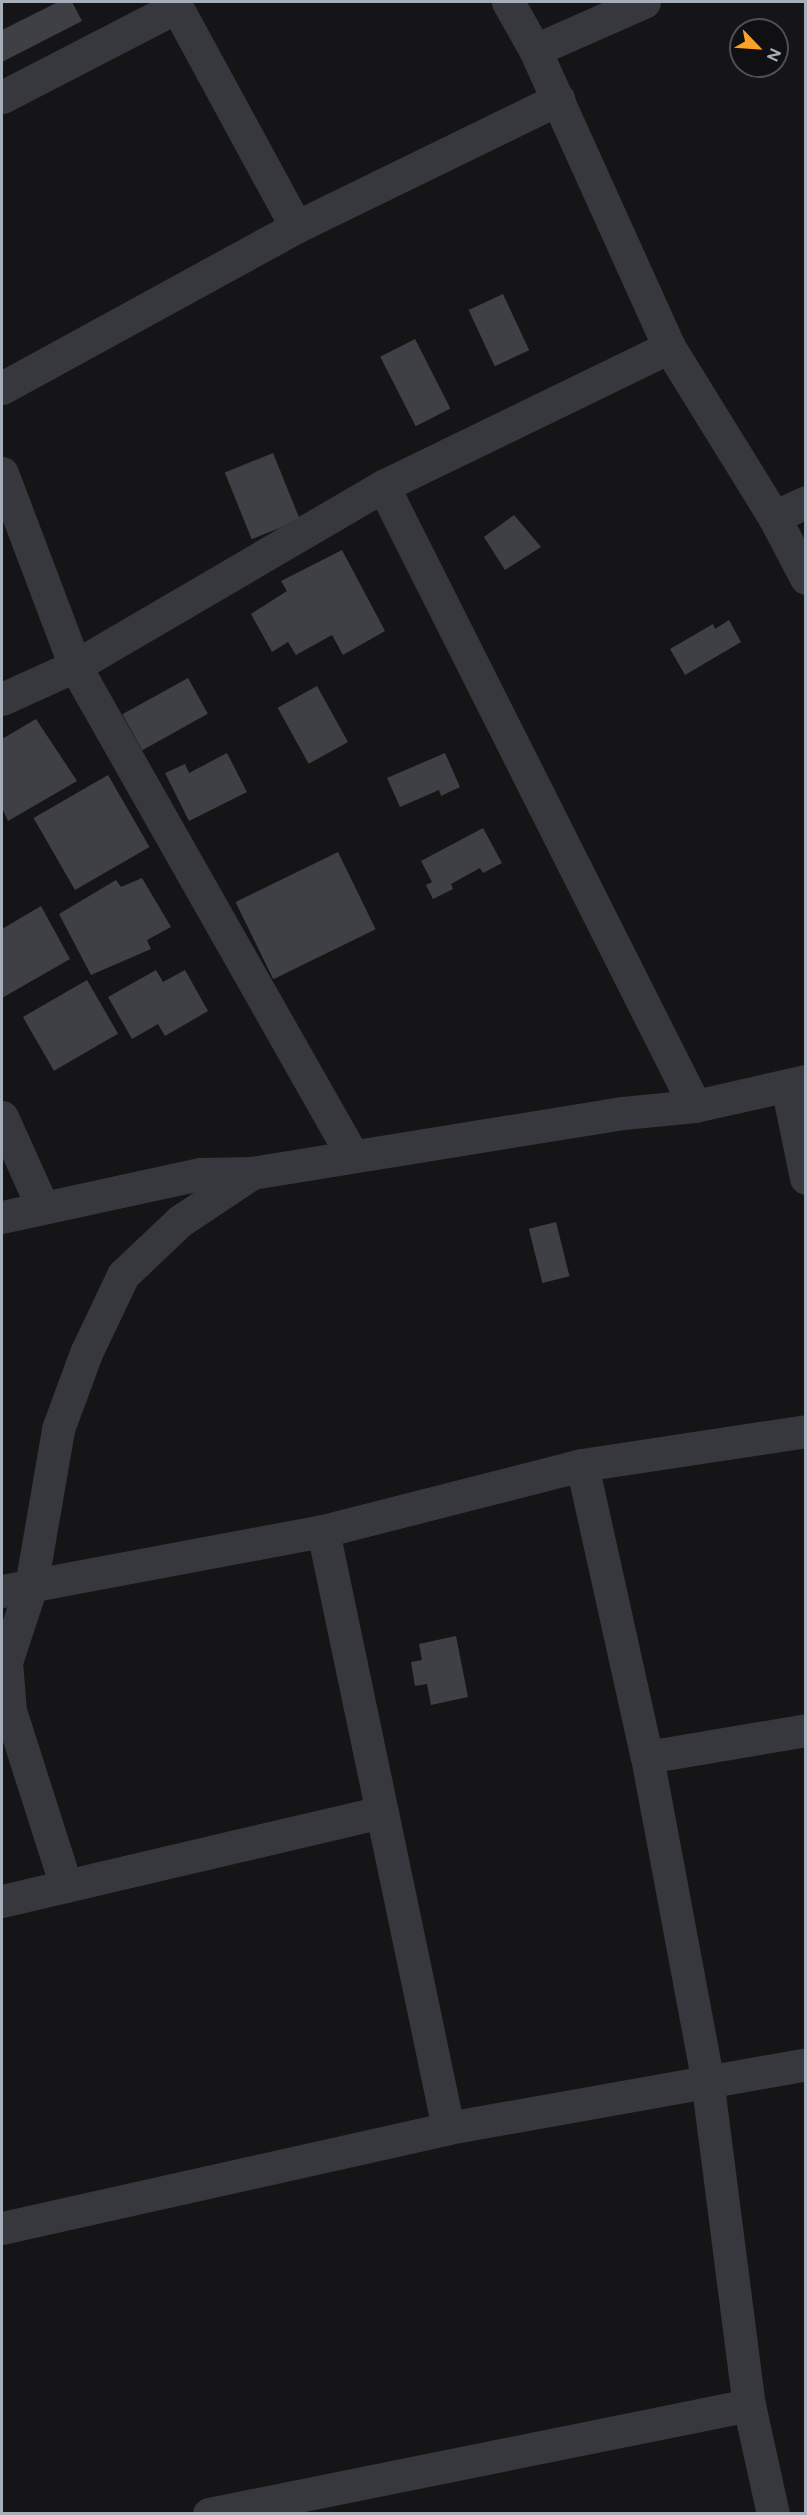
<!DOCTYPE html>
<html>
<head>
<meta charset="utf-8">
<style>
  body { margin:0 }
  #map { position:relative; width:807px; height:2515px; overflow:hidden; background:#151517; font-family:Figtree,sans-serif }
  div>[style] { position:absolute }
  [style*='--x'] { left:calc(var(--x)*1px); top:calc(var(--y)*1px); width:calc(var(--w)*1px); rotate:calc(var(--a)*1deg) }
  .building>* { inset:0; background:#3f4045; transform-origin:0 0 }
  .minor>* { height:33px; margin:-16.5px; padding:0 16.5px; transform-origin:16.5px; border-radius:16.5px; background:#36383d }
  span { translate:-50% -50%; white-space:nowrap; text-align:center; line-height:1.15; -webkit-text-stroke:6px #101012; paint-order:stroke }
  .frame { position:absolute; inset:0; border:3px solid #a6aeb9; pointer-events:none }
  .north { position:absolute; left:729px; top:18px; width:60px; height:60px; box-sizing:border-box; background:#101012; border:2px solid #4c4f55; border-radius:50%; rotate:115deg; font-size:16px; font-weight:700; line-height:24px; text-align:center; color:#a6aeb9 }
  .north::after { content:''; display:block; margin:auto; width:21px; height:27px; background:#ffa126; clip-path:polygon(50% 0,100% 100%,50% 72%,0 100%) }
</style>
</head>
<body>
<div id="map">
  <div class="building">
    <i style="clip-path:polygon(58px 2px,72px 2px,82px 21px,2px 62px,2px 30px)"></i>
    <i style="left:503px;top:294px;width:62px;height:38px;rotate:65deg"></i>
    <i style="left:415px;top:339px;width:78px;height:39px;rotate:63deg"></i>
    <i style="left:273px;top:453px;width:72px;height:52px;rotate:68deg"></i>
    <i style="clip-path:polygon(514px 515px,541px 547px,505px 570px,484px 537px)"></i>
    <i style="clip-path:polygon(342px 550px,385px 631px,343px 655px,332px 635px,296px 655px,288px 642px,272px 652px,251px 614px,287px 591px,281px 581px)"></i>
    <i style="clip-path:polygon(729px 620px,741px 642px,685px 675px,670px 649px,713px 624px,715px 629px)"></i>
    <i style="left:188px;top:678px;width:41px;height:75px;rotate:61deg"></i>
    <i style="left:317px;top:686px;width:64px;height:45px;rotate:61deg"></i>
    <i style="clip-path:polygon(36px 719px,77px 781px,8px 821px,2px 808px,2px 739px)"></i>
    <i style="clip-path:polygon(227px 753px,247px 792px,189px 821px,165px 773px,185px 764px,189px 773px)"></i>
    <i style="clip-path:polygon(445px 753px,460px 787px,441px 796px,439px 790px,400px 807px,387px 778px)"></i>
    <i style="left:108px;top:775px;width:83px;height:86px;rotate:60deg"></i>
    <i style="clip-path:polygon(483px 828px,502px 863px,483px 873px,480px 868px,451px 884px,453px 889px,433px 899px,426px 885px,432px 882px,421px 861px)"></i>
    <i style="left:338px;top:852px;width:86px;height:114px;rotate:64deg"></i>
    <i style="clip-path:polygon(142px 878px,171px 927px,147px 940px,151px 949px,91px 975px,59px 914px,116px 880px,121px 887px)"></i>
    <i style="clip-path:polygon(41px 906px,70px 959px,2px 998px,2px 929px)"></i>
    <i style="clip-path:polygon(156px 970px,163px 982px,185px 970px,208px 1011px,165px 1036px,158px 1024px,132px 1039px,108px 997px)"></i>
    <i style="left:87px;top:980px;width:62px;height:74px;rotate:60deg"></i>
    <i style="left:556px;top:1222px;width:56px;height:28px;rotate:76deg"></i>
    <i style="clip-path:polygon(456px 1636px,468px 1697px,431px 1705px,427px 1684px,415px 1686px,411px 1662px,422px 1660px,419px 1644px)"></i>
  </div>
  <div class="minor">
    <i style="--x:174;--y:2;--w:256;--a:61.5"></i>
    <i style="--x:508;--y:2;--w:55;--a:60.6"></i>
    <i style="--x:535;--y:50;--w:326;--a:65.7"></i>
    <i style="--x:669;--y:347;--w:200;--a:58.3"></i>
    <i style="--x:774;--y:517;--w:69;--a:62.3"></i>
    <i style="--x:535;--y:50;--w:119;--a:-23.8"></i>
    <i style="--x:2;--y:97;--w:196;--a:-27.3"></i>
    <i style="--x:2;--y:388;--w:335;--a:-28.7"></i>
    <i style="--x:296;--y:227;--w:292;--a:-26"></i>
    <i style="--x:2;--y:473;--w:206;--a:69.3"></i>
    <i style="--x:75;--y:666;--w:562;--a:60.47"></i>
    <i style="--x:383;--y:486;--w:694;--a:63.29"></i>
    <i style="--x:774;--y:517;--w:35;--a:-25"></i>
    <i style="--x:2;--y:699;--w:80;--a:-24.3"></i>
    <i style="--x:75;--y:666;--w:357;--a:-30.3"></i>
    <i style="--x:383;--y:486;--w:318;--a:-25.9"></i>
    <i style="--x:787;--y:1086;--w:94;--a:78.3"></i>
    <i style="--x:2;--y:1117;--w:98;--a:65.8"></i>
    <i style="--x:2;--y:1217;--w:203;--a:-12.3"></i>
    <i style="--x:200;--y:1174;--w:52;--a:-1.1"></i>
    <i style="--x:252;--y:1173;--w:376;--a:-9.2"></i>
    <i style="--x:623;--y:1113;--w:72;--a:-5.6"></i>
    <i style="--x:695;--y:1106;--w:114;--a:-12.7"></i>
    <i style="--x:582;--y:1465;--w:299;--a:77.5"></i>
    <i style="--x:647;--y:1757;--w:328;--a:79.4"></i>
    <i style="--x:707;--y:2079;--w:329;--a:82.7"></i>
    <i style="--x:749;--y:2405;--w:112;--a:77.6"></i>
    <i style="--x:323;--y:1531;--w:610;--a:78.17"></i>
    <i style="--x:2;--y:1591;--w:327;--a:-10.6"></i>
    <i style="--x:323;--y:1531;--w:267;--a:-14.3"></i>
    <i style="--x:582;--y:1465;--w:227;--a:-8.6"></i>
    <i style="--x:647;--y:1757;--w:161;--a:-9.6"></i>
    <i style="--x:66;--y:1886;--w:184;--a:-107.7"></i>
    <i style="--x:10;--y:1711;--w:49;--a:-94.7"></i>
    <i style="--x:6;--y:1662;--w:80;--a:-71.8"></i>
    <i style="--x:31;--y:1586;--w:159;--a:-80.2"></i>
    <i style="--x:58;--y:1429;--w:81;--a:-69.8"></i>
    <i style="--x:86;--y:1353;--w:86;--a:-64.6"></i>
    <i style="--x:123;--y:1275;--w:79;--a:-43.5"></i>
    <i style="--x:180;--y:1221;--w:87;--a:-33.7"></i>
    <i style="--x:2;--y:1901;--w:390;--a:-13.2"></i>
    <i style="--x:2;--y:2228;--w:457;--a:-12.6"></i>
    <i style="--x:448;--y:2128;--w:364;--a:-10.1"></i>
    <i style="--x:209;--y:2514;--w:551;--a:-11.41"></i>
  </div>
  <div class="frame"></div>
  <div class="north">N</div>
</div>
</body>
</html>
